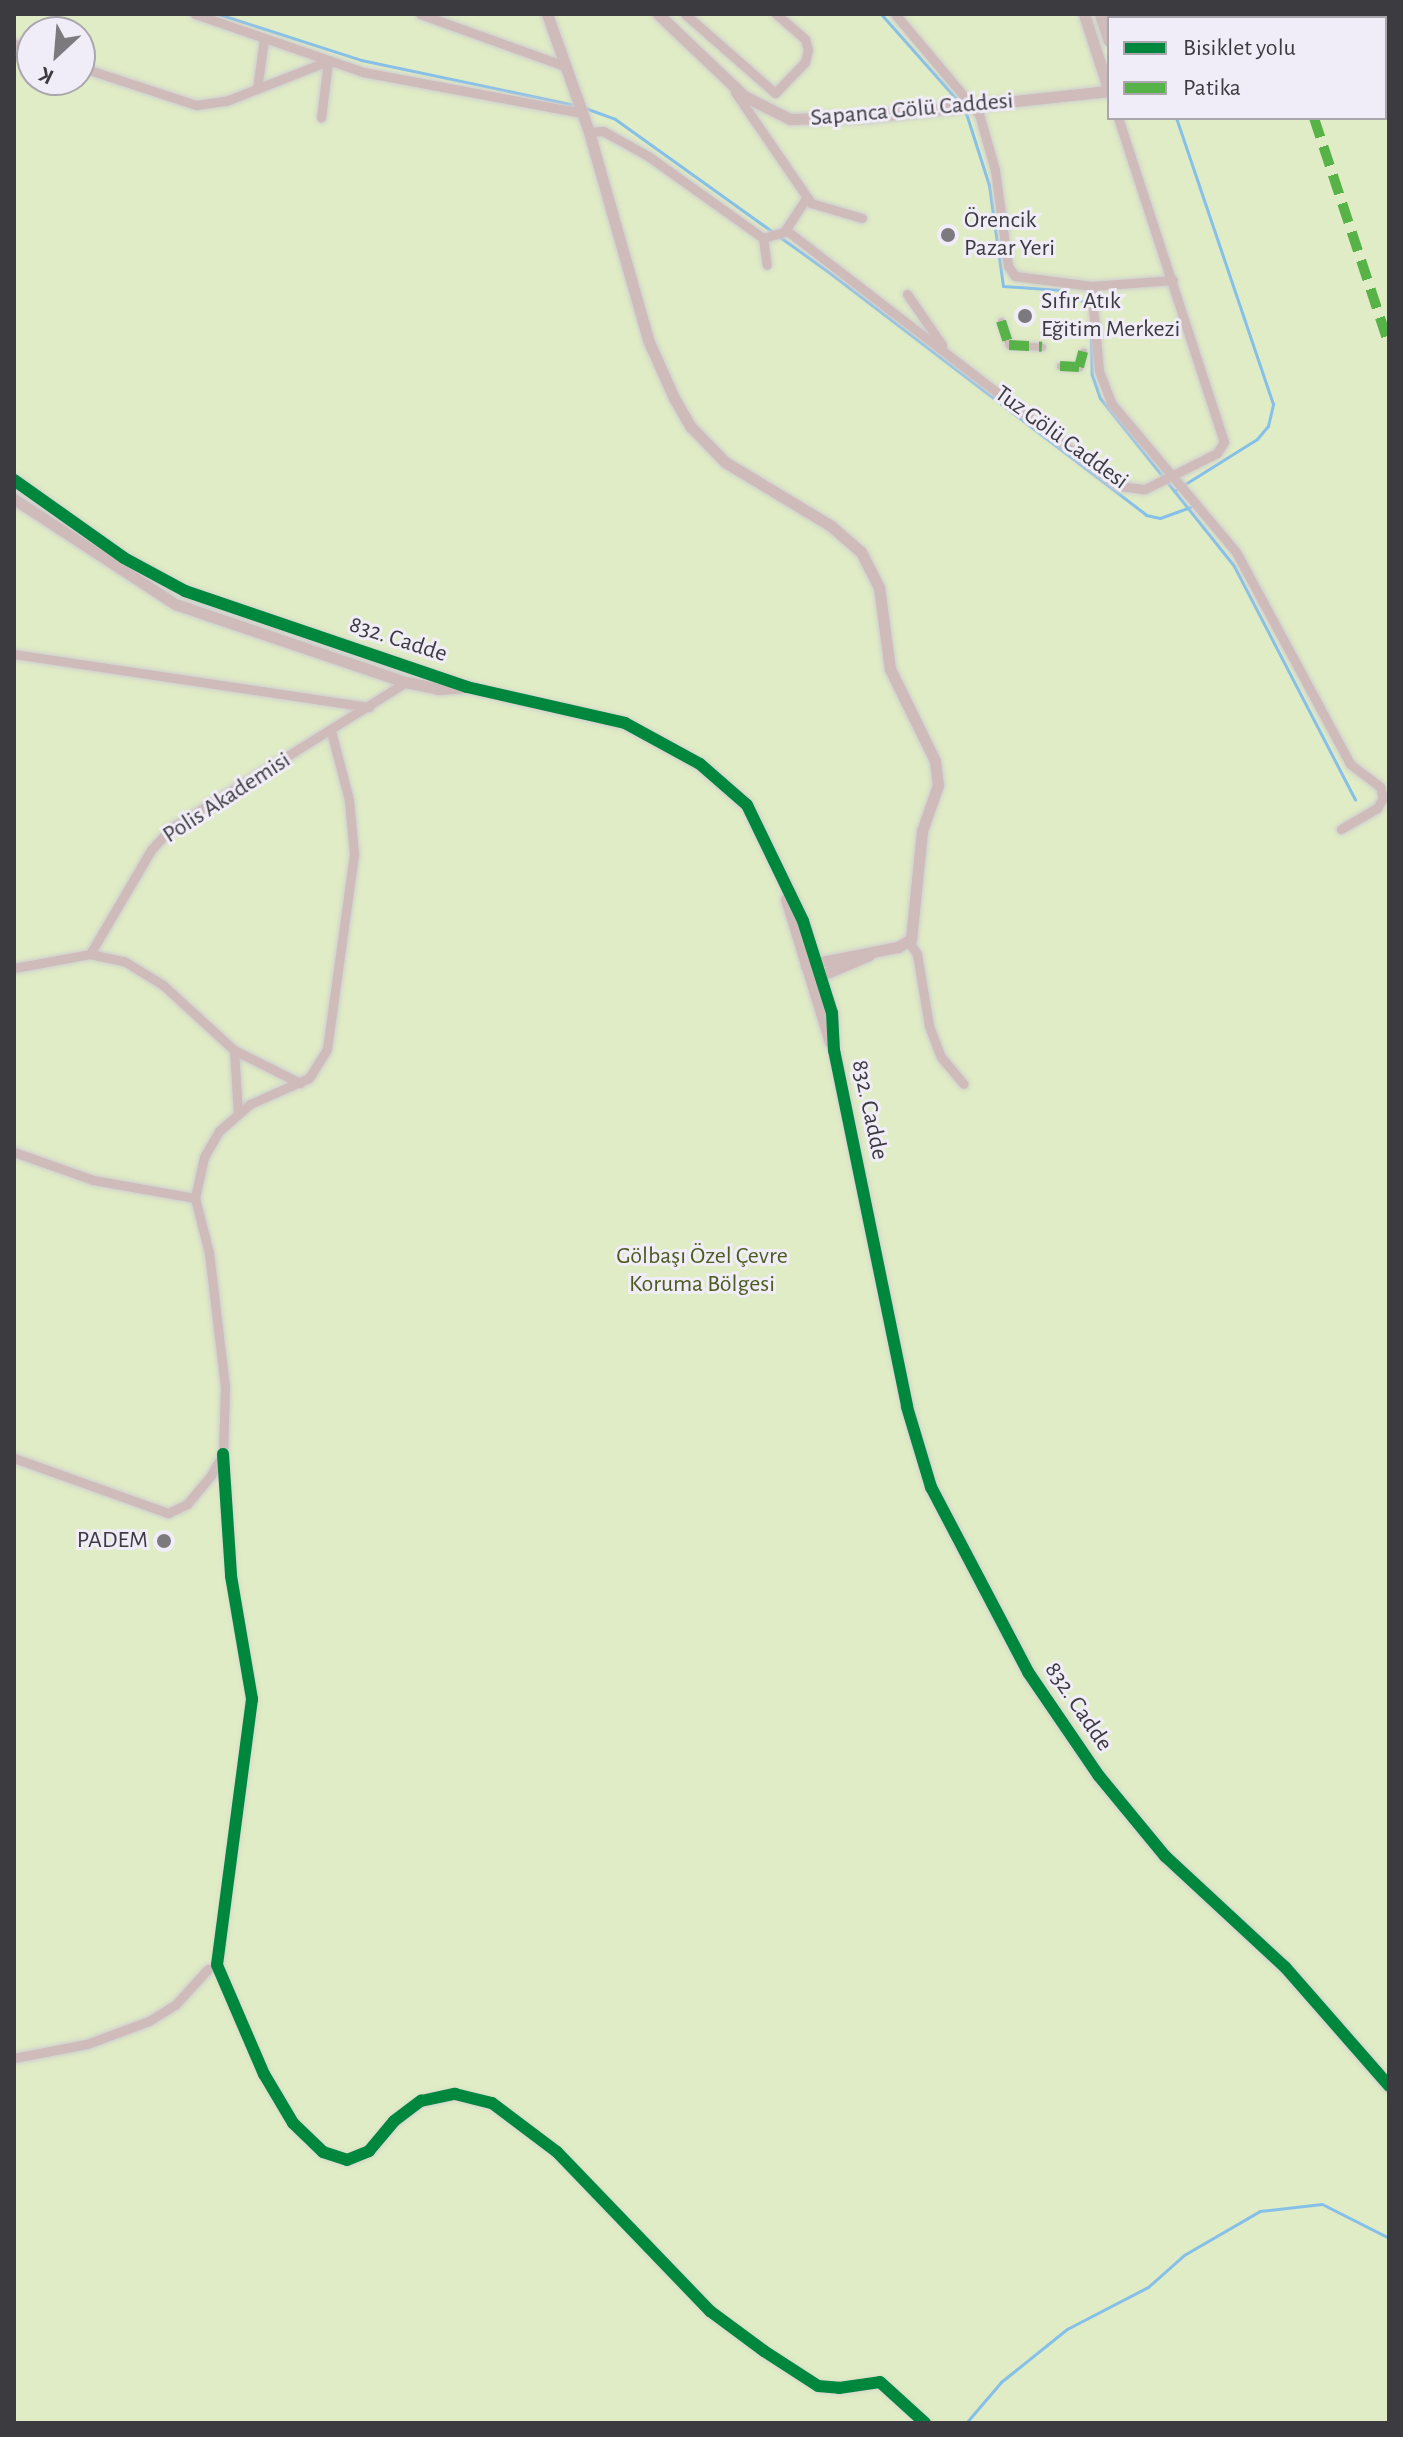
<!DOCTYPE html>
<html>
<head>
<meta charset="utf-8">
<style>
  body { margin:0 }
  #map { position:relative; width:1403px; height:2437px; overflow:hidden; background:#f2f0f5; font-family:"Alegreya Sans",sans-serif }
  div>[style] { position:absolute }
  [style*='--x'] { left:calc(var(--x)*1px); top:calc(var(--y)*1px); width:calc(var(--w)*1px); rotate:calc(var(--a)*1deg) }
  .green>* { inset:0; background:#e0ecc5 }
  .stream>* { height:3px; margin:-1.5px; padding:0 1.5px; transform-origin:1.5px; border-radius:1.5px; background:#86c0e8 }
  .roads { filter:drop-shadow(0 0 2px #cecdd0) drop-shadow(0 0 2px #cecdd0) }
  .pedestrian>* { height:7px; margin:-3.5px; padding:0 3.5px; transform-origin:3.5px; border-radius:3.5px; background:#cebbba }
  .minor>* { height:9px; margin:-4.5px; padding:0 4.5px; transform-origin:4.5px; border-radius:4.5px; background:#cebbba }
  .tertiary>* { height:11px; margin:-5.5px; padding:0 5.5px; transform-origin:5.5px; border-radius:5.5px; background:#cebbba }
  .quiet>* { height:10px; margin-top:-5px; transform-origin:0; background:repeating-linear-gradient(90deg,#57b347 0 20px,transparent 0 30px) }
  .cycleway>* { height:12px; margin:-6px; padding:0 6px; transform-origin:6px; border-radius:6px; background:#00873e }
  .dots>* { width:22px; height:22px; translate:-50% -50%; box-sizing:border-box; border:4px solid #f1edf8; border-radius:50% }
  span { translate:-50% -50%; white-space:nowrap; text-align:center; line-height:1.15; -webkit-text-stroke:6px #f1edf8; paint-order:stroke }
  .street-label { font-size:24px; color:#3c3b3f }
  .poi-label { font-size:24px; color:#3c3b3f }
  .left { translate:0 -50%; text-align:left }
  .right { translate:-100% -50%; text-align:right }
  .park-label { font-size:24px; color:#4c5c20 }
  .frame { position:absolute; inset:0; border:16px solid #3c3b3f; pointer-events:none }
  .legend { position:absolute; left:1107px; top:16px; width:280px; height:104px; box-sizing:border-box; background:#f1edf8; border:2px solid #a9a6ae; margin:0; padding:10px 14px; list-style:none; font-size:24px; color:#3c3b3f }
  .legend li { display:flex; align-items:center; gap:16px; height:40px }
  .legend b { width:40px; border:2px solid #a9a6ae }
  .north { position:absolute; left:16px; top:16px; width:80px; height:80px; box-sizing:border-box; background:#f1edf8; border:2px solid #a9a6ae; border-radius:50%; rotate:206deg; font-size:22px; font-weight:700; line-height:32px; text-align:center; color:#3c3b3f }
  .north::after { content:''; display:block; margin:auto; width:28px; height:36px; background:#7c7a7f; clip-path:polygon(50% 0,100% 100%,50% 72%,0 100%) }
</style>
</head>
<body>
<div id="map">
  <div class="green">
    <i style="clip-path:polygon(evenodd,14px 14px,1389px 14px,1389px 2423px,14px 2423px,14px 14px,1109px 18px,1385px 18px,1385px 118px,1109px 118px,1109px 18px,14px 14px,32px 32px,80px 32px,80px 80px,32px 80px,32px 32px)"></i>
  </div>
  <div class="stream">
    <i style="--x:218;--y:14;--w:150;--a:17.8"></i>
    <i style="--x:361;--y:60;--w:218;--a:11.9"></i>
    <i style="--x:881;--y:14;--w:120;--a:48.4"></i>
    <i style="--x:1140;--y:14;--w:4;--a:63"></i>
    <i style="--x:585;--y:108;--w:32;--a:20"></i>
    <i style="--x:615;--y:119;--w:264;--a:35.6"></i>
    <i style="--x:830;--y:273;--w:398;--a:37.4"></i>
    <i style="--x:1146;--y:515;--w:14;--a:12"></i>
    <i style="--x:1160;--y:518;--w:32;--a:-20"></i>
    <i style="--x:965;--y:110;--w:79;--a:72.3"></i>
    <i style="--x:989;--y:185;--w:102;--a:82.1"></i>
    <i style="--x:1003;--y:286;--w:58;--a:3.9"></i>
    <i style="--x:1061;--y:290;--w:32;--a:28"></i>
    <i style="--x:1091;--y:336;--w:39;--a:89"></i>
    <i style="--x:1092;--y:375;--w:24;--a:71"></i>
    <i style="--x:1100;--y:398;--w:215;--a:51.4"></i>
    <i style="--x:1234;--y:566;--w:263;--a:62.6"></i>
    <i style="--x:1174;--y:491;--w:98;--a:-32.1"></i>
    <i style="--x:1257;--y:439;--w:17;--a:-50"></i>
    <i style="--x:1268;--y:426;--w:23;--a:-77"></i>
    <i style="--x:1273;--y:404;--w:302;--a:-108.7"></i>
    <i style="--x:966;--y:2423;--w:54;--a:-49.5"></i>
    <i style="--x:1001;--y:2382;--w:85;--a:-38.8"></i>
    <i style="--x:1067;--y:2329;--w:91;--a:-27.4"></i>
    <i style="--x:1148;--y:2287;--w:48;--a:-41.6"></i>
    <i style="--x:1184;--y:2255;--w:88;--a:-30.1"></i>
    <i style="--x:1260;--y:2211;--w:62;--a:-6.4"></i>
    <i style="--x:1322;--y:2204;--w:75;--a:26.9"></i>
  </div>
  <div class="roads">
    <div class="pedestrian">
      <i style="--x:1001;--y:321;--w:25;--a:72"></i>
      <i style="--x:1009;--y:345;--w:33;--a:3"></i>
      <i style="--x:1060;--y:366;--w:19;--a:3"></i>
      <i style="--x:1079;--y:367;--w:16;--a:-75"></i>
    </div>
    <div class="minor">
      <i style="--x:195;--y:14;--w:178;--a:19"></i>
      <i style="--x:363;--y:72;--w:223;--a:10.6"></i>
      <i style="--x:420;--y:14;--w:156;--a:19.8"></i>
      <i style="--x:685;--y:14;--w:120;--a:41.3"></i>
      <i style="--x:775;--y:93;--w:43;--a:-45.9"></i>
      <i style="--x:805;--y:62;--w:12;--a:-76"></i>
      <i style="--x:808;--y:50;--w:11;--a:-105"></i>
      <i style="--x:805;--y:39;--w:38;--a:-139"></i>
      <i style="--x:895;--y:14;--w:131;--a:50"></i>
      <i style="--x:979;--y:114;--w:58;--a:74.1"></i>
      <i style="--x:995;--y:170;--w:97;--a:82.3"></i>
      <i style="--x:1008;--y:266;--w:12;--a:55"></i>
      <i style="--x:1015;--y:276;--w:77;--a:7.5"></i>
      <i style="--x:1091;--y:286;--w:82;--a:-4.2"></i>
      <i style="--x:14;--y:44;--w:18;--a:9"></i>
      <i style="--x:80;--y:67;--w:122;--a:18.1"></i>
      <i style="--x:196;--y:105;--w:30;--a:-8"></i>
      <i style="--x:226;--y:101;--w:110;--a:-21.4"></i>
      <i style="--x:328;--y:61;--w:57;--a:97"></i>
      <i style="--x:257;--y:89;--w:50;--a:-82"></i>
      <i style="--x:735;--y:92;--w:135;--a:55.6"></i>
      <i style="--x:811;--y:203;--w:53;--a:16.4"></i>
      <i style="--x:589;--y:132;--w:14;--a:-4"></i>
      <i style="--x:603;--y:131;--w:51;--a:29.1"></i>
      <i style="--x:648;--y:156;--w:141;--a:35.5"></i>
      <i style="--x:763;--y:238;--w:22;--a:-16"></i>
      <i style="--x:784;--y:232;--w:42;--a:-56.7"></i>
      <i style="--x:786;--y:230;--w:420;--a:37.6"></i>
      <i style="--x:1119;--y:486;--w:26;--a:7"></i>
      <i style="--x:1145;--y:489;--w:80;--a:-26.6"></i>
      <i style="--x:1217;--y:453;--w:13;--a:-58"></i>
      <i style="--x:1224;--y:442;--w:341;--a:-108.1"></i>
      <i style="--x:763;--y:238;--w:27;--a:82"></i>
      <i style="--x:1091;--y:286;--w:85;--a:84.6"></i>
      <i style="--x:1099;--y:371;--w:34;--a:69"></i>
      <i style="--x:1111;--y:403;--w:194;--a:50"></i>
      <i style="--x:1236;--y:552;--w:241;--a:61.7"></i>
      <i style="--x:1350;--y:764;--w:38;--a:37"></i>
      <i style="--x:1380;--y:787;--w:11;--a:75"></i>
      <i style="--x:1383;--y:798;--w:12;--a:121"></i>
      <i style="--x:1377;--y:808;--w:42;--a:149.7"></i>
      <i style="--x:907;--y:294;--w:62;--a:55.5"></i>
      <i style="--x:14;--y:654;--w:359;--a:8.5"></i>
      <i style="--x:908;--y:941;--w:16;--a:55"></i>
      <i style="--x:917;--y:954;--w:73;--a:80.5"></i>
      <i style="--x:929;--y:1026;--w:33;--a:69"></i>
      <i style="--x:941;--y:1057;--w:35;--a:50"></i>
      <i style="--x:90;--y:954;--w:121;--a:-59.6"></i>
      <i style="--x:151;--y:850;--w:28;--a:-48"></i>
      <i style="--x:170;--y:829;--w:278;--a:-31.9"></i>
      <i style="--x:14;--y:968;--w:77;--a:-10.4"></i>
      <i style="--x:90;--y:954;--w:35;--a:12"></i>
      <i style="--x:124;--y:961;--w:46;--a:31.6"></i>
      <i style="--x:163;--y:985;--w:96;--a:42.5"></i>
      <i style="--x:234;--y:1050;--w:74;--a:26.6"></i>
      <i style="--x:234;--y:1050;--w:64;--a:86.4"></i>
      <i style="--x:14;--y:1152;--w:84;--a:19.5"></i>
      <i style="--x:93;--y:1180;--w:104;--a:10"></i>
      <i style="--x:195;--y:1198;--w:42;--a:-77.6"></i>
      <i style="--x:204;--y:1157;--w:30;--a:-60"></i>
      <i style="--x:219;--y:1131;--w:41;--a:-41.1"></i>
      <i style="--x:250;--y:1104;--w:64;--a:-23.8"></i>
      <i style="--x:309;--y:1078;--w:34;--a:-58"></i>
      <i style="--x:327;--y:1049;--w:197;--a:-82.1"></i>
      <i style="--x:354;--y:854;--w:54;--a:-95.3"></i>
      <i style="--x:349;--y:800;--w:71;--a:-104.6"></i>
      <i style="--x:223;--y:1454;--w:122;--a:86.2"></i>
      <i style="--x:231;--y:1576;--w:125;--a:80.3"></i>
      <i style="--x:252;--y:1699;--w:268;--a:97.5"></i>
      <i style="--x:217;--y:1965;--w:119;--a:66.7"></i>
      <i style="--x:264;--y:2074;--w:57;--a:59.4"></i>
      <i style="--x:293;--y:2123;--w:42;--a:44"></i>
      <i style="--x:323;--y:2152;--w:25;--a:18"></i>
      <i style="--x:347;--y:2160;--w:24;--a:-22"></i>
      <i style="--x:369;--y:2151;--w:39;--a:-50"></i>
      <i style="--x:394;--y:2121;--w:34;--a:-37"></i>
      <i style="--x:421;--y:2101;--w:35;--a:-12"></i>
      <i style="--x:455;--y:2094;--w:38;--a:14"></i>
      <i style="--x:492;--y:2103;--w:81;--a:37"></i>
      <i style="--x:557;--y:2152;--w:221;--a:46.1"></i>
      <i style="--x:710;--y:2311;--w:67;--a:36.5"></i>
      <i style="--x:764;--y:2351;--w:64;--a:32.9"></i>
      <i style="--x:818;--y:2386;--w:21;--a:5"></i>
      <i style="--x:839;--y:2388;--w:41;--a:-8.3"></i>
      <i style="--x:880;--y:2382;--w:61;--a:42.3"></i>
      <i style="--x:14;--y:1458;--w:164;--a:19.7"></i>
      <i style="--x:168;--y:1513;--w:21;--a:-25"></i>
      <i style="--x:187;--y:1504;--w:38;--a:-50"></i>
      <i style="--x:211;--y:1475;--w:24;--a:-60"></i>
      <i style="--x:223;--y:1454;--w:67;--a:-88.3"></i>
      <i style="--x:225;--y:1387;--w:135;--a:-96.8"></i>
      <i style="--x:209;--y:1253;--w:57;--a:-104.3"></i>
      <i style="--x:14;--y:2058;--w:74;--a:-10.9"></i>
      <i style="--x:87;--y:2044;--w:66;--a:-20.4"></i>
      <i style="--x:149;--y:2021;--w:31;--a:-32"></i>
      <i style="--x:175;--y:2005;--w:49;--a:-47.5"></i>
    </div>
    <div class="tertiary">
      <i style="--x:547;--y:14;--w:125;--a:70.4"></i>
      <i style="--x:589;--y:132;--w:218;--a:74.1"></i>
      <i style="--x:649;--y:342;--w:61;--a:65.9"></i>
      <i style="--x:674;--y:398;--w:34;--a:60"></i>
      <i style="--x:691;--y:427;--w:49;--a:45.8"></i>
      <i style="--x:725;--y:462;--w:124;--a:31.1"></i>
      <i style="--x:831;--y:526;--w:40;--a:41"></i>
      <i style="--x:861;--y:552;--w:39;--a:63"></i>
      <i style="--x:879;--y:587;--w:83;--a:82.4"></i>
      <i style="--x:890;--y:669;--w:102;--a:63.9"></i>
      <i style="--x:935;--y:761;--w:24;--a:83"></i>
      <i style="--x:938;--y:785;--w:49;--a:109.2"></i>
      <i style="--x:922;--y:831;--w:109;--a:95.8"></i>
      <i style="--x:911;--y:939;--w:15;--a:148"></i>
      <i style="--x:898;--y:947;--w:94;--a:168.9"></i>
      <i style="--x:658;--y:14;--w:119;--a:43.6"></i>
      <i style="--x:744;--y:96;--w:51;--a:26.6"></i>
      <i style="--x:790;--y:119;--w:76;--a:-1.5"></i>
      <i style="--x:866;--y:117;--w:244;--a:-6.1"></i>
      <i style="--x:1084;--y:14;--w:81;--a:72"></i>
      <i style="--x:1100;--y:14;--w:28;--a:72"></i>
      <i style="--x:14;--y:480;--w:135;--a:35.3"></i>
      <i style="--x:124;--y:558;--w:69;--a:28.4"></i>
      <i style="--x:185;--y:591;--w:298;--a:18.8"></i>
      <i style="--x:467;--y:687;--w:162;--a:12.8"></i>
      <i style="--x:625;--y:723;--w:85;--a:28.7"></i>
      <i style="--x:700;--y:764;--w:62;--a:41.1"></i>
      <i style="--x:747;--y:805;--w:129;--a:64.2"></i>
      <i style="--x:803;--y:921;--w:96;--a:72.5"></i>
      <i style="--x:832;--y:1013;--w:37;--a:87"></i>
      <i style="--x:834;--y:1050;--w:364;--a:78.4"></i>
      <i style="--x:907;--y:1407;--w:84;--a:73.3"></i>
      <i style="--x:931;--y:1487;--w:209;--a:62.3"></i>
      <i style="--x:1028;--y:1672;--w:126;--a:55.7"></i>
      <i style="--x:1099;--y:1776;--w:104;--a:50.5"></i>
      <i style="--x:1165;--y:1856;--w:163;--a:42.8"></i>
      <i style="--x:1285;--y:1967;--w:158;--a:48.8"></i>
      <i style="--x:14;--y:499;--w:192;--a:33.1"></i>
      <i style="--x:175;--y:604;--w:244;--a:18.7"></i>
      <i style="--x:406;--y:682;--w:33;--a:12"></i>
      <i style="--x:438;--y:689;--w:26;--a:-4"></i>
      <i style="--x:786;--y:899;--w:150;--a:72.9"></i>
      <i style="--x:815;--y:978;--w:59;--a:-23.1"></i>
    </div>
  </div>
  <div class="quiet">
    <i style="--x:1280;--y:14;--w:4;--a:76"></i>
    <i style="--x:1314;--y:118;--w:239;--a:71.7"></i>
    <i style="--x:1001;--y:321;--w:25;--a:72"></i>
    <i style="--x:1009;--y:345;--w:33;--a:3"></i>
    <i style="--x:1060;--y:366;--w:19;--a:3"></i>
    <i style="--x:1079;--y:367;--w:16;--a:-75"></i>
  </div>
  <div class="cycleway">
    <i style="--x:14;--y:480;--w:135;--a:35.3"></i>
    <i style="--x:124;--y:558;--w:69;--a:28.4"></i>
    <i style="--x:185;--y:591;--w:298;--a:18.8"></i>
    <i style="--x:467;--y:687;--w:162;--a:12.8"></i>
    <i style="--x:625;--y:723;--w:85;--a:28.7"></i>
    <i style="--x:700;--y:764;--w:62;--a:41.1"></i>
    <i style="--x:747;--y:805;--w:129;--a:64.2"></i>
    <i style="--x:803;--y:921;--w:96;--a:72.5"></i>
    <i style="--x:832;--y:1013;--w:37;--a:87"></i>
    <i style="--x:834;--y:1050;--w:364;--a:78.4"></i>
    <i style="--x:907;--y:1407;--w:84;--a:73.3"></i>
    <i style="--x:931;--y:1487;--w:209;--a:62.3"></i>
    <i style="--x:1028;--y:1672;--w:126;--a:55.7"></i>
    <i style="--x:1099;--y:1776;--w:104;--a:50.5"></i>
    <i style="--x:1165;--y:1856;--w:163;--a:42.8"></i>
    <i style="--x:1285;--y:1967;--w:158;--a:48.8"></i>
    <i style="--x:223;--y:1454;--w:122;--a:86.2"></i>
    <i style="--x:231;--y:1576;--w:125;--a:80.3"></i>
    <i style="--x:252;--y:1699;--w:268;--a:97.5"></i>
    <i style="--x:217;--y:1965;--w:119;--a:66.7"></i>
    <i style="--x:264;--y:2074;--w:57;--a:59.4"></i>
    <i style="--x:293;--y:2123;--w:42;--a:44"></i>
    <i style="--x:323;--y:2152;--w:25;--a:18"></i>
    <i style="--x:347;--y:2160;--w:24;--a:-22"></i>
    <i style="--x:369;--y:2151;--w:39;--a:-50"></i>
    <i style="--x:394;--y:2121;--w:34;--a:-37"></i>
    <i style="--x:421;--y:2101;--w:35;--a:-12"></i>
    <i style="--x:455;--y:2094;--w:38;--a:14"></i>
    <i style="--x:492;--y:2103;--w:81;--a:37"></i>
    <i style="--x:557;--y:2152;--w:221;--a:46.1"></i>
    <i style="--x:710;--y:2311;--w:67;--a:36.5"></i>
    <i style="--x:764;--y:2351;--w:64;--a:32.9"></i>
    <i style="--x:818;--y:2386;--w:21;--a:5"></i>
    <i style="--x:839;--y:2388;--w:41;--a:-8.3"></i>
    <i style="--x:880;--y:2382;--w:61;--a:42.3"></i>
  </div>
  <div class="dots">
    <i style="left:948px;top:235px;background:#7c7a7f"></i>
    <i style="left:1025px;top:316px;background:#7c7a7f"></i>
    <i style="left:164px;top:1541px;background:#7c7a7f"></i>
  </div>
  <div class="street-label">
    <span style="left:912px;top:110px;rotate:-5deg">Sapanca Gölü Caddesi</span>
    <span style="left:1061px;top:438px;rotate:36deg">Tuz Gölü Caddesi</span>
    <span style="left:398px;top:640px;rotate:18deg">832. Cadde</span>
    <span style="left:227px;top:798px;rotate:-33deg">Polis Akademisi</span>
    <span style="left:869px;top:1110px;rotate:78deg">832. Cadde</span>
    <span style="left:1078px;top:1707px;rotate:56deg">832. Cadde</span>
  </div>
  <div class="poi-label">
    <span class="left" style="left:964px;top:235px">Örencik<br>Pazar Yeri</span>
    <span class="left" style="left:1041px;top:316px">Sıfır Atık<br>Eğitim Merkezi</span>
    <span class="right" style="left:148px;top:1541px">PADEM</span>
  </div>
  <div class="park-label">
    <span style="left:702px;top:1271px">Gölbaşı Özel Çevre<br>Koruma Bölgesi</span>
  </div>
  <div class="frame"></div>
  <ul class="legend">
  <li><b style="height:10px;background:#00873e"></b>Bisiklet yolu</li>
  <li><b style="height:10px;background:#57b347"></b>Patika</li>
  </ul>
  <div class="north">K</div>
</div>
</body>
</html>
